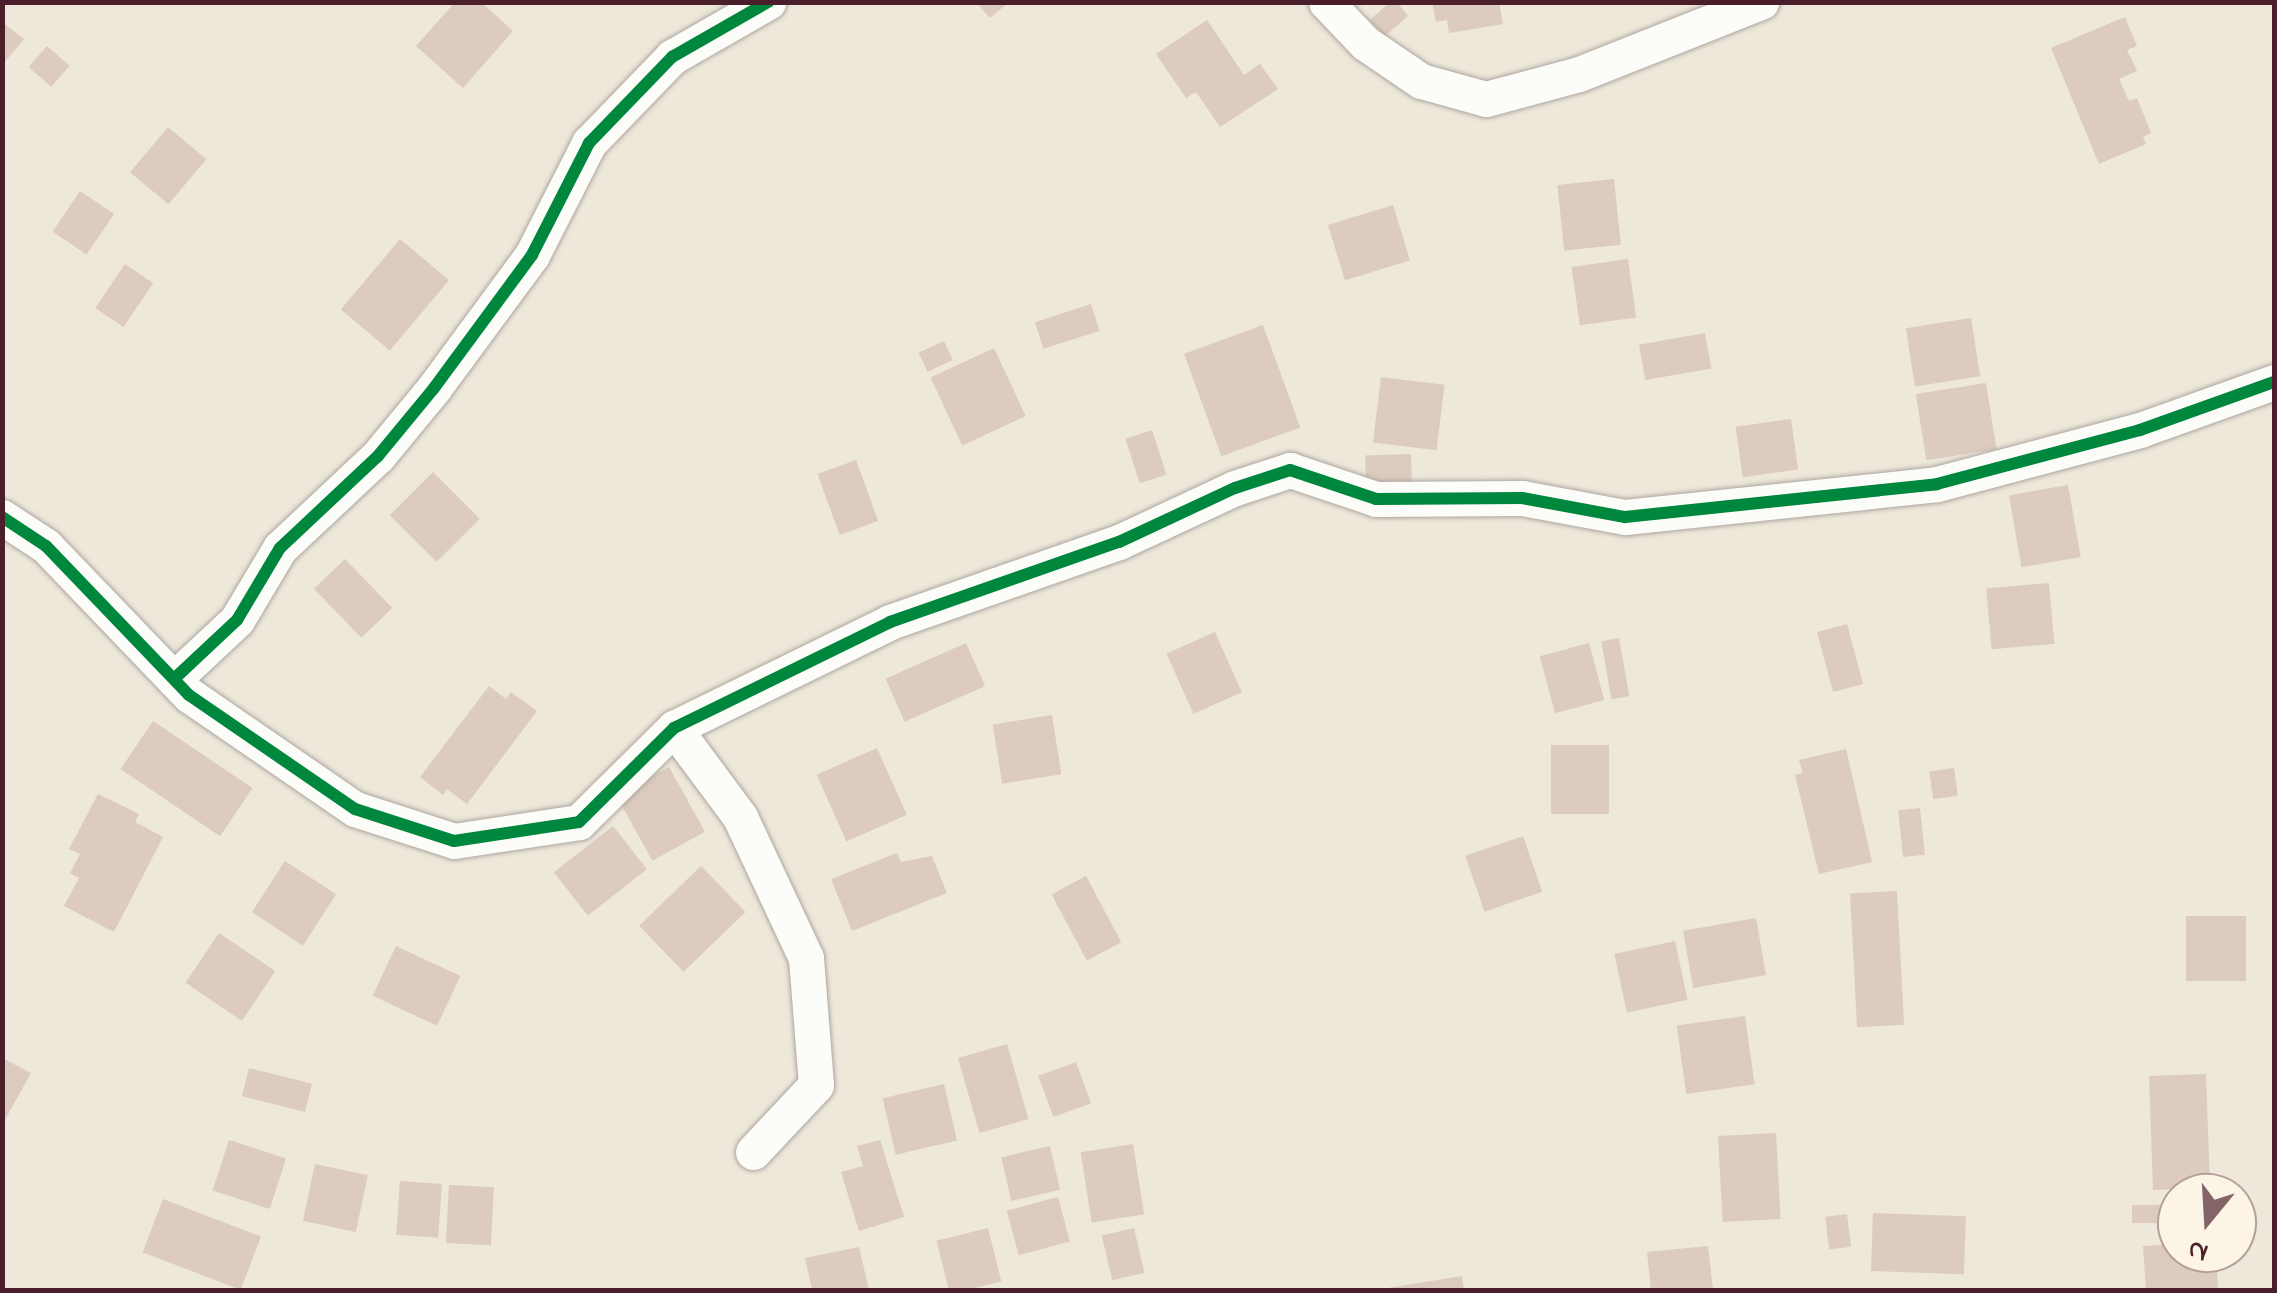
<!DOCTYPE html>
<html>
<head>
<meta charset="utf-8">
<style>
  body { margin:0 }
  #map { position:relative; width:2277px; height:1293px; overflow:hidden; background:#ede8da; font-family:"Indie Flower",sans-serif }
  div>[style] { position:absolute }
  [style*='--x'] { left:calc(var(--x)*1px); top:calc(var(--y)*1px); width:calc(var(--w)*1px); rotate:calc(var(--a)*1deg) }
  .building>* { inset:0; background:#dccbbe; transform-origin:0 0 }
  .roads { filter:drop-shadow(0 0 2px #aea6a0) drop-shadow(0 0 2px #aea6a0) }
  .minor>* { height:35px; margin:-17.5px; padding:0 17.5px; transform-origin:17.5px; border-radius:17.5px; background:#fcfcf9 }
  .cycleway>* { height:12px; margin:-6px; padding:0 6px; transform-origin:6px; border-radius:6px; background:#00873e }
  span { translate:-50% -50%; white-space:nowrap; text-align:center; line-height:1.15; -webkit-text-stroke:8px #fcf5e5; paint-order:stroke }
  .frame { position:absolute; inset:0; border:5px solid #4a1f2b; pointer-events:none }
  .north { position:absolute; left:2157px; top:1173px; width:100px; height:100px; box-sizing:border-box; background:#fcf5e5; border:2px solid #b59f9b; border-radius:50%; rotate:198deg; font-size:28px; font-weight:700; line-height:40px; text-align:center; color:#4a1f2b }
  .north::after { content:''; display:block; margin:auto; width:35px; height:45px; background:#836568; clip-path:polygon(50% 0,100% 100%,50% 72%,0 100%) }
</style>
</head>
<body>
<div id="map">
  <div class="building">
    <i style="clip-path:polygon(455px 2px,481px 2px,513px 31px,463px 88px,416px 46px)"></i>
    <i style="clip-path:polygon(976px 2px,1009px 2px,990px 18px)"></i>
    <i style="clip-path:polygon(1390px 2px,1397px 2px,1408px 16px,1384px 37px,1370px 20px)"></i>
    <i style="clip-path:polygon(1432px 2px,1499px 2px,1503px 24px,1449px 33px,1447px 20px,1436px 22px)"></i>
    <i style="clip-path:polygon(2125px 17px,2137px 46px,2127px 50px,2137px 71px,2119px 79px,2129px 101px,2137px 98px,2151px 133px,2143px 137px,2146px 144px,2099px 164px,2051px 48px)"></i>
    <i style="clip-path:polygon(1207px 20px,1244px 75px,1260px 64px,1278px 89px,1220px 127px,1196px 92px,1186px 98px,1156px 54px)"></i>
    <i style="clip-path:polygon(2px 22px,24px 39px,2px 65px)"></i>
    <i style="left:47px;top:46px;width:30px;height:28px;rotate:41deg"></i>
    <i style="left:168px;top:127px;width:50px;height:59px;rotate:40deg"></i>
    <i style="left:1614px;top:179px;width:66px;height:57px;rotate:84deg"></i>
    <i style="left:80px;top:191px;width:41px;height:49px;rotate:34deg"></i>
    <i style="left:1393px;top:205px;width:58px;height:68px;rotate:73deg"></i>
    <i style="left:400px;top:239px;width:64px;height:92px;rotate:40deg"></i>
    <i style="left:1628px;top:259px;width:59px;height:57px;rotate:82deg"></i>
    <i style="left:125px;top:264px;width:34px;height:53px;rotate:34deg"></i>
    <i style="left:1091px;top:304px;width:28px;height:59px;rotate:72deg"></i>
    <i style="left:1971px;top:318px;width:59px;height:66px;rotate:81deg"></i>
    <i style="left:1263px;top:325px;width:109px;height:84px;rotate:70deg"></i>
    <i style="left:1705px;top:333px;width:36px;height:67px;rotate:80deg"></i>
    <i style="left:944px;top:341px;width:21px;height:28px;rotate:65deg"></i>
    <i style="left:994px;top:348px;width:75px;height:70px;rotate:65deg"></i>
    <i style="left:1381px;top:377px;width:64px;height:66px;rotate:7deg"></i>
    <i style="left:1986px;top:383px;width:67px;height:71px;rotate:81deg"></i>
    <i style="left:1791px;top:419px;width:51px;height:56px;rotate:82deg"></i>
    <i style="left:1152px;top:430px;width:47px;height:28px;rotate:72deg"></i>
    <i style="left:1411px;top:454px;width:30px;height:46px;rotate:88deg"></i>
    <i style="left:856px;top:460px;width:65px;height:41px;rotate:70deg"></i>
    <i style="left:433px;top:472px;width:66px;height:61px;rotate:45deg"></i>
    <i style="left:2068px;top:485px;width:73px;height:60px;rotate:80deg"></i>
    <i style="left:345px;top:559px;width:68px;height:43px;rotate:46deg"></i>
    <i style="left:2049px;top:583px;width:61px;height:63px;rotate:85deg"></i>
    <i style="left:1847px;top:624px;width:62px;height:31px;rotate:75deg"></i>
    <i style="left:1215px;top:632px;width:66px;height:53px;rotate:66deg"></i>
    <i style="left:1619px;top:638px;width:59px;height:18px;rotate:80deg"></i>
    <i style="left:966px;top:643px;width:47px;height:88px;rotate:66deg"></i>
    <i style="left:1589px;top:643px;width:59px;height:51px;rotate:75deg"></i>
    <i style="clip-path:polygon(489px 686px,506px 699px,511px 692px,537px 711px,467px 804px,447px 789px,443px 795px,420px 777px)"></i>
    <i style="left:1052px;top:715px;width:60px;height:60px;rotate:81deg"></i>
    <i style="left:153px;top:721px;width:120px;height:58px;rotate:34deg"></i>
    <i style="left:1551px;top:745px;width:58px;height:69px"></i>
    <i style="left:877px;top:748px;width:73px;height:66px;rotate:66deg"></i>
    <i style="clip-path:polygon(1846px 749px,1872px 862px,1819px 874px,1795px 775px,1803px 773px,1799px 760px)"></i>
    <i style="left:669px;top:767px;width:74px;height:60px;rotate:61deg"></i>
    <i style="left:1954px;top:768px;width:28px;height:25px;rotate:82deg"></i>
    <i style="clip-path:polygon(98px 794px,139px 814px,135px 822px,163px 837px,114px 932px,64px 906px,79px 878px,70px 873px,80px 854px,69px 849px)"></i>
    <i style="left:1920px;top:808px;width:47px;height:22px;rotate:84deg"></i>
    <i style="left:613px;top:826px;width:55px;height:75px;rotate:52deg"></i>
    <i style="left:1523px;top:836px;width:59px;height:61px;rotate:71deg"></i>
    <i style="clip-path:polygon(897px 853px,901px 862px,932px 856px,947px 893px,852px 931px,831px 879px)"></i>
    <i style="left:285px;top:861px;width:61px;height:61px;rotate:33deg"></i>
    <i style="left:701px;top:866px;width:64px;height:86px;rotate:46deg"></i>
    <i style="left:1086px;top:876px;width:75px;height:39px;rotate:62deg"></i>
    <i style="left:1897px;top:891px;width:134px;height:47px;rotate:87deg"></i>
    <i style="left:2186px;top:916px;width:60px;height:65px"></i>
    <i style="left:1756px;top:918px;width:58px;height:74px;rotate:80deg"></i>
    <i style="left:219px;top:933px;width:68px;height:60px;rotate:34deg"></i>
    <i style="left:1675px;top:941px;width:60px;height:62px;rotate:78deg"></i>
    <i style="left:396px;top:946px;width:71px;height:55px;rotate:25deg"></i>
    <i style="left:1745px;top:1016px;width:69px;height:69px;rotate:82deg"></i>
    <i style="left:1007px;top:1044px;width:78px;height:51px;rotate:74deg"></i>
    <i style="clip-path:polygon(2px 1058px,31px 1073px,2px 1125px)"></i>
    <i style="left:1076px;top:1062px;width:44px;height:40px;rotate:70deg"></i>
    <i style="left:249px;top:1068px;width:65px;height:29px;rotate:14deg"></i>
    <i style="left:2206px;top:1074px;width:114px;height:57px;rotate:88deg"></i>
    <i style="left:944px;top:1084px;width:58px;height:63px;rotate:77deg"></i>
    <i style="left:1776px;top:1133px;width:86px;height:58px;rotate:87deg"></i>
    <i style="left:229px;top:1140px;width:60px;height:53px;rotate:18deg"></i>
    <i style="clip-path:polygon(880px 1140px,904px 1217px,859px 1231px,841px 1172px,863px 1166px,857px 1146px)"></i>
    <i style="left:1133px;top:1144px;width:71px;height:53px;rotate:81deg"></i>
    <i style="left:1050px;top:1146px;width:45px;height:50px;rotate:77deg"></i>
    <i style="left:315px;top:1164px;width:54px;height:58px;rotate:12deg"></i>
    <i style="left:400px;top:1181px;width:42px;height:54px;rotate:4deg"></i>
    <i style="left:449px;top:1185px;width:45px;height:58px;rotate:3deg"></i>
    <i style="left:1058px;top:1197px;width:46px;height:53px;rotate:75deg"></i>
    <i style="left:163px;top:1199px;width:105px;height:57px;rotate:21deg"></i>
    <i style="left:2177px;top:1205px;width:18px;height:45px;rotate:90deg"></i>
    <i style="left:1873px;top:1213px;width:93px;height:58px;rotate:2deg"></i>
    <i style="left:1847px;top:1214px;width:33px;height:22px;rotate:83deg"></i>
    <i style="left:988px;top:1228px;width:55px;height:53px;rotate:76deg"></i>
    <i style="left:1134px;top:1228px;width:46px;height:33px;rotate:77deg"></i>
    <i style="clip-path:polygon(2177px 1244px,2177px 1253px,2216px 1253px,2218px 1290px,2146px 1290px,2143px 1246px)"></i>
    <i style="clip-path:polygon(1708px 1246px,1713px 1290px,1651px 1290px,1647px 1252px)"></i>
    <i style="clip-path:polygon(859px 1247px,869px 1290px,812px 1290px,805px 1258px)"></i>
    <i style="clip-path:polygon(1462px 1276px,1464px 1290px,1388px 1290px,1388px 1288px)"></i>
  </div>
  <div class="roads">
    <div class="minor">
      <i style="--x:1326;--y:2;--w:57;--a:46.4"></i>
      <i style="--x:1365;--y:43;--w:68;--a:34.2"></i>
      <i style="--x:1421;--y:81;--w:67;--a:15.5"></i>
      <i style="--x:1486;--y:99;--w:96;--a:-15"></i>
      <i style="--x:1579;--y:74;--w:196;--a:-21.6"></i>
      <i style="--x:2;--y:517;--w:53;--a:33.4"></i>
      <i style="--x:46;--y:546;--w:207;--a:46.2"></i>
      <i style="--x:189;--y:695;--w:201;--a:34.5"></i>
      <i style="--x:355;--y:809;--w:104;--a:17.9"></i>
      <i style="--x:454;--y:841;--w:126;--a:-8.6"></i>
      <i style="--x:579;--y:822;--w:134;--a:-44.7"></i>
      <i style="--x:674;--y:728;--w:241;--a:-26.1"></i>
      <i style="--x:890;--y:622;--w:243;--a:-19.3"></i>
      <i style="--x:1119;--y:542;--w:128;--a:-25"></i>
      <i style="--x:1235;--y:488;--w:58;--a:-18.1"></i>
      <i style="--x:1290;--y:470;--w:91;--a:18.6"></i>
      <i style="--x:1376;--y:499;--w:146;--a:-0.4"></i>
      <i style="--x:1522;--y:498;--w:105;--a:10.5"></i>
      <i style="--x:1625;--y:517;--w:314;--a:-6"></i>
      <i style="--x:1937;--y:484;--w:210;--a:-14.9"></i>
      <i style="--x:2140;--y:430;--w:142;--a:-19.7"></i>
      <i style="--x:174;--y:679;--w:86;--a:-43.1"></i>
      <i style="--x:237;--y:620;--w:84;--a:-59.2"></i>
      <i style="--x:280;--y:548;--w:134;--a:-43.2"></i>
      <i style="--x:378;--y:456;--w:88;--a:-50.5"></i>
      <i style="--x:434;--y:388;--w:165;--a:-53.6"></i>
      <i style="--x:532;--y:255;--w:126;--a:-63"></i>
      <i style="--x:589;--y:143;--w:120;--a:-46"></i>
      <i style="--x:672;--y:57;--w:111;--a:-29.8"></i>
      <i style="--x:674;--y:728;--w:111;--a:53.4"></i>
      <i style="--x:740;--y:817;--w:156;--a:64.9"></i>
      <i style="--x:806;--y:958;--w:127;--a:85.5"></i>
      <i style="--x:816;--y:1085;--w:92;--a:133.2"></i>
    </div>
  </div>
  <div class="cycleway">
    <i style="--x:2;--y:517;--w:53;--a:33.4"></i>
    <i style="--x:46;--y:546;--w:207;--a:46.2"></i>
    <i style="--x:189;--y:695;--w:201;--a:34.5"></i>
    <i style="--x:355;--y:809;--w:104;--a:17.9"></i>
    <i style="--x:454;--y:841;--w:126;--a:-8.6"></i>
    <i style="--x:579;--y:822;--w:134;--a:-44.7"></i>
    <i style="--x:674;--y:728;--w:241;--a:-26.1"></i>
    <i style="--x:890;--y:622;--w:243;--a:-19.3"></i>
    <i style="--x:1119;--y:542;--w:128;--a:-25"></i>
    <i style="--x:1235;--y:488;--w:58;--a:-18.1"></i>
    <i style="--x:1290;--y:470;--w:91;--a:18.6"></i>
    <i style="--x:1376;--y:499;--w:146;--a:-0.4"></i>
    <i style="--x:1522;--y:498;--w:105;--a:10.5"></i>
    <i style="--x:1625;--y:517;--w:314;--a:-6"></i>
    <i style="--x:1937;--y:484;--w:210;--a:-14.9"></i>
    <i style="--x:2140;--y:430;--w:142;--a:-19.7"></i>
    <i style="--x:174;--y:679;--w:86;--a:-43.1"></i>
    <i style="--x:237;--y:620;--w:84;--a:-59.2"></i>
    <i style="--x:280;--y:548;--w:134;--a:-43.2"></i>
    <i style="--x:378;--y:456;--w:88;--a:-50.5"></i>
    <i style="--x:434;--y:388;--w:165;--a:-53.6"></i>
    <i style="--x:532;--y:255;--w:126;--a:-63"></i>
    <i style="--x:589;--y:143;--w:120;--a:-46"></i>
    <i style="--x:672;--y:57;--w:111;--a:-29.8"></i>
  </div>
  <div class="frame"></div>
  <div class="north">N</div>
</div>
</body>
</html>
